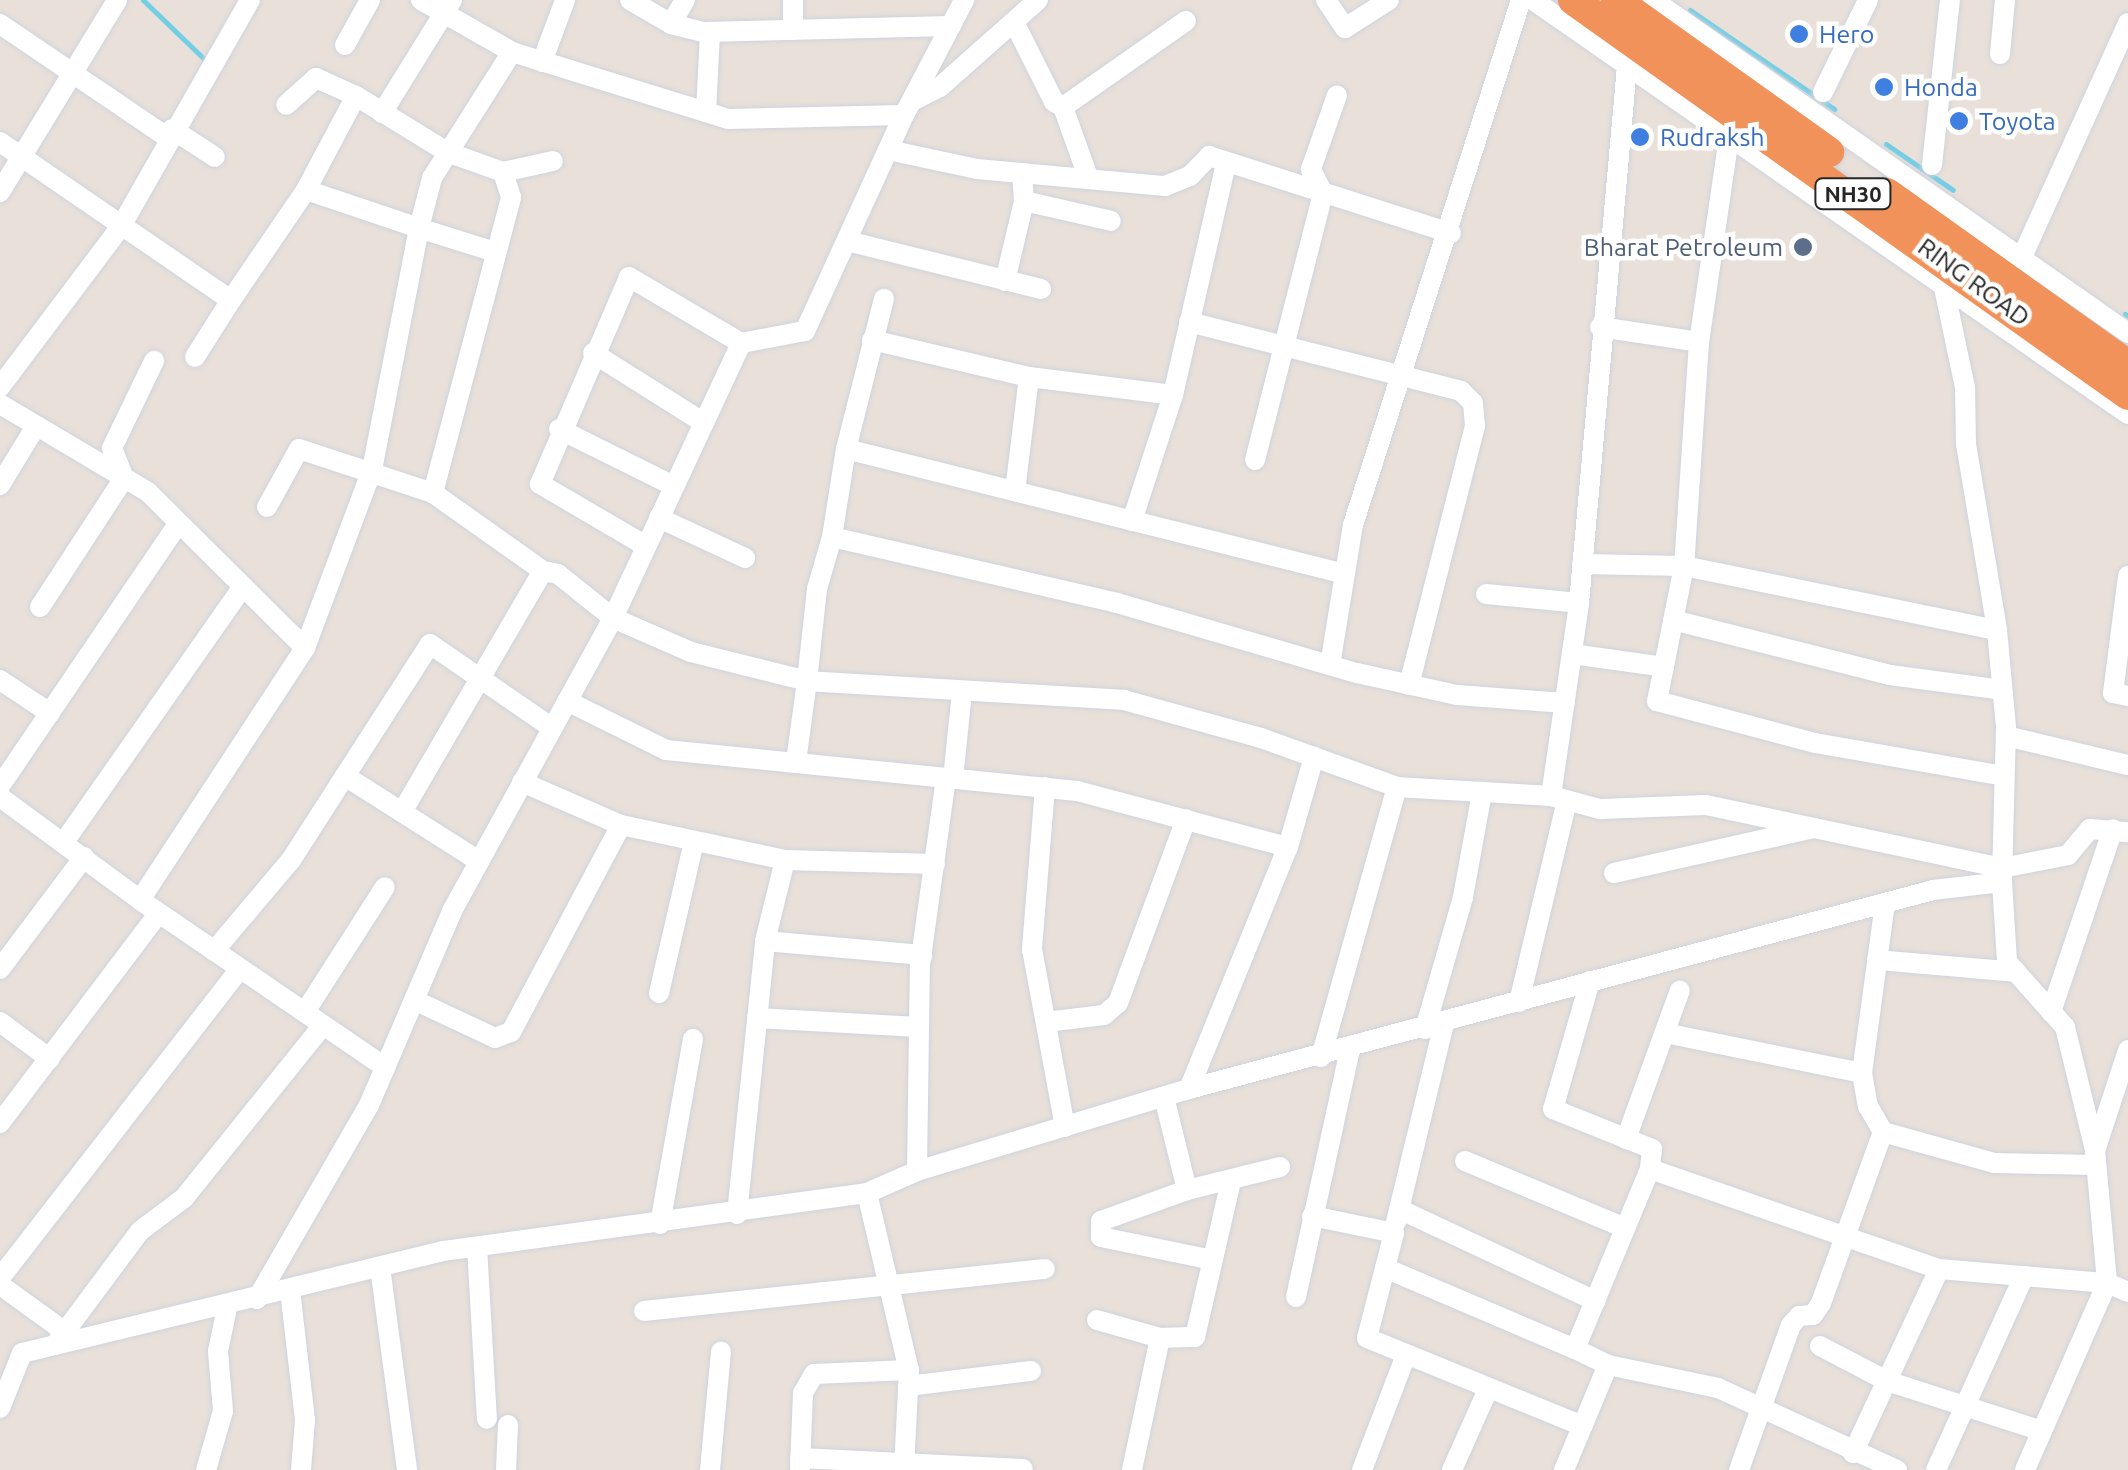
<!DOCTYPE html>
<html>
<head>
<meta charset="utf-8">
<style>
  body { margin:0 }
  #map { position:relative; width:2128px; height:1470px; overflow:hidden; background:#e9e1d9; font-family:Ubuntu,sans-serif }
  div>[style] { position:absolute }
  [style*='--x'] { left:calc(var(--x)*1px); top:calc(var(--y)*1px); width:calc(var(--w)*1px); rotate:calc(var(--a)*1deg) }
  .stream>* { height:5px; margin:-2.5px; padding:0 2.5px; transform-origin:2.5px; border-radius:2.5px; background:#72cee5 }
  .roads { filter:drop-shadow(0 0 2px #cfd3df) drop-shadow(0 0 2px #cfd3df) }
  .minor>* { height:20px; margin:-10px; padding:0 10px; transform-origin:10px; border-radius:10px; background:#fff }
  .highway>* { height:30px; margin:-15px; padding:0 15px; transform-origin:15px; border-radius:15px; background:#f2925b }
  .dots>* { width:28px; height:28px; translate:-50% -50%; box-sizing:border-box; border:5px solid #fff; border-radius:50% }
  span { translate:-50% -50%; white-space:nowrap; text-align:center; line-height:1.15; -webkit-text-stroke:9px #fff; paint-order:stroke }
  .shield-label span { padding:2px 8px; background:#fff; border:2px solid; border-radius:8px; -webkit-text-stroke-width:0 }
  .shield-label { font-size:22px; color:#272727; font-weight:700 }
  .shop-label { font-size:25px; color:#366cbe }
  .left { translate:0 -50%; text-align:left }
  .service-label { font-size:25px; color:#4e5e75 }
  .right { translate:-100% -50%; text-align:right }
  .street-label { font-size:25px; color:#272727 }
</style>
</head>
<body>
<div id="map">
  <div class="stream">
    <i style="--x:143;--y:0;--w:85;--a:44"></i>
    <i style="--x:1690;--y:10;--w:175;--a:34.5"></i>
    <i style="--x:1886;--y:144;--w:81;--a:34.5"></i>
    <i style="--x:2125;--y:314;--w:4;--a:34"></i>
  </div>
  <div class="roads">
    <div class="minor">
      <i style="--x:421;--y:0;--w:105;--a:29.7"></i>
      <i style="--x:512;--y:52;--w:226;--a:17.2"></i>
      <i style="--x:728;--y:119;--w:176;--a:-1.3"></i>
      <i style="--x:904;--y:115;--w:130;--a:-62.4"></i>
      <i style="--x:630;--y:0;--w:48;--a:30.3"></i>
      <i style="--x:671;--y:24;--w:34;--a:14"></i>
      <i style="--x:704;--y:32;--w:247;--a:-1.4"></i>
      <i style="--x:793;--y:0;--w:30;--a:90"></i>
      <i style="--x:1326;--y:0;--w:34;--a:56"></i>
      <i style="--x:1345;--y:28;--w:52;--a:-32.5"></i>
      <i style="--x:1533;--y:0;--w:725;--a:34.83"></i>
      <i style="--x:1653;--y:0;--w:580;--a:35.03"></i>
      <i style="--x:1014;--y:22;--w:89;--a:63.4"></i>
      <i style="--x:1054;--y:102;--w:10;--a:29"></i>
      <i style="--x:1063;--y:107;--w:71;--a:70.3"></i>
      <i style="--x:0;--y:24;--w:202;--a:34.1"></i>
      <i style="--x:671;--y:24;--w:28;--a:-60"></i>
      <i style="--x:345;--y:45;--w:51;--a:-60.9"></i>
      <i style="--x:2000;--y:54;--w:54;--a:-84.7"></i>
      <i style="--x:542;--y:62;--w:66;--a:-69.6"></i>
      <i style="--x:1823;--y:92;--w:102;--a:-63.9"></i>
      <i style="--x:356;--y:96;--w:107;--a:31.6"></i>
      <i style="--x:447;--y:152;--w:59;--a:19.7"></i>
      <i style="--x:503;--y:172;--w:51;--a:-12.4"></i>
      <i style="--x:914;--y:100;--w:29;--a:-27"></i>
      <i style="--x:940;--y:87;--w:131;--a:-41.6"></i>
      <i style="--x:1063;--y:107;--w:150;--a:-35"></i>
      <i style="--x:706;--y:112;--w:80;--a:-87.1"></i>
      <i style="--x:382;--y:113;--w:133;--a:-58.2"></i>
      <i style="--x:172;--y:129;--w:51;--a:33.1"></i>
      <i style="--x:1729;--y:137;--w:207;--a:98.3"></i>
      <i style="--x:1699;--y:342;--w:225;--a:93.8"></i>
      <i style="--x:1684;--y:566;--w:319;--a:11.6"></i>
      <i style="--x:1997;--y:630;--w:97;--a:84.7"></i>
      <i style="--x:2006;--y:727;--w:155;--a:91.5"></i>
      <i style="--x:0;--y:142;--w:280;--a:34.4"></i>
      <i style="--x:231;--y:300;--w:133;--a:-55.7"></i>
      <i style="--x:306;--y:190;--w:106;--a:-62"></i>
      <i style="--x:356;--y:96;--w:44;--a:-155.8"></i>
      <i style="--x:316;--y:78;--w:40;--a:138"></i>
      <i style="--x:888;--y:150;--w:91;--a:12.1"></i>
      <i style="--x:977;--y:169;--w:189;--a:5.2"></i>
      <i style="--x:1165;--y:186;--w:27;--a:-22"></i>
      <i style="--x:1190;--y:176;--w:28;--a:-46"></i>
      <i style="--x:1209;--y:156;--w:254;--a:17.7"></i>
      <i style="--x:1932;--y:165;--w:166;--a:-83.8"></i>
      <i style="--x:0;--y:192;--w:225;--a:-58.6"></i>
      <i style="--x:1024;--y:201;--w:89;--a:12.9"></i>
      <i style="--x:847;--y:241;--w:200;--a:13.9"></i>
      <i style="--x:495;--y:252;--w:80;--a:-162.5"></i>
      <i style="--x:419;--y:228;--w:52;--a:-75.4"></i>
      <i style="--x:432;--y:178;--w:149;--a:-57.6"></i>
      <i style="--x:2022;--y:257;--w:257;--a:-65.6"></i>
      <i style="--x:1005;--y:281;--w:82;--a:-76.6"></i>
      <i style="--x:1024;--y:201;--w:28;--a:-94"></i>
      <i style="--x:1943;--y:283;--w:106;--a:78.1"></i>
      <i style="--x:1965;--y:387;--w:57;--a:89"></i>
      <i style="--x:1966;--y:444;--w:189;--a:80.5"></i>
      <i style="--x:1189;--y:322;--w:281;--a:14.2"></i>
      <i style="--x:1461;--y:391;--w:17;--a:45"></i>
      <i style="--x:1473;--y:403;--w:23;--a:85"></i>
      <i style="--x:1475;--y:426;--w:267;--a:104.3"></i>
      <i style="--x:1600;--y:327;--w:100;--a:8.6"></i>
      <i style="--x:872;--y:340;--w:161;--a:13.3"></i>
      <i style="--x:1029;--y:377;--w:145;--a:7.1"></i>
      <i style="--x:593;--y:353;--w:131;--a:32.2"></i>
      <i style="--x:195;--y:357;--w:67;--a:-57.7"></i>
      <i style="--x:0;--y:387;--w:199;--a:-53"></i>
      <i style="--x:120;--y:228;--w:262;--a:-60.3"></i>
      <i style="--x:0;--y:404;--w:172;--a:30.7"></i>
      <i style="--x:148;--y:492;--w:221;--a:44.8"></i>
      <i style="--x:305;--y:648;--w:301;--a:123.2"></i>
      <i style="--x:140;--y:900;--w:297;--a:34.3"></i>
      <i style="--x:559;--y:429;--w:128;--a:26.4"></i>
      <i style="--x:846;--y:449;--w:514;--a:14.06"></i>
      <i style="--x:1255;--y:460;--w:276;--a:-75.7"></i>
      <i style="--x:1323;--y:193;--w:27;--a:-117"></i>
      <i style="--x:1311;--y:169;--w:78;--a:-70.6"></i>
      <i style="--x:0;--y:485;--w:69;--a:-58.6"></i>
      <i style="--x:1015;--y:491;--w:115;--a:-83"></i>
      <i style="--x:433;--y:493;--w:135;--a:35.3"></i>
      <i style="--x:267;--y:507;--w:66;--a:-61.1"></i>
      <i style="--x:299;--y:449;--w:141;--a:18.2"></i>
      <i style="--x:433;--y:493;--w:306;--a:-75.2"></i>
      <i style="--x:511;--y:197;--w:26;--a:-108"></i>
      <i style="--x:659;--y:518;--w:95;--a:24.9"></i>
      <i style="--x:1132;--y:521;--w:133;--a:-72"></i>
      <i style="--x:1173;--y:395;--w:238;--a:-77.1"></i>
      <i style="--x:832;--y:537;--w:89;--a:-81"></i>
      <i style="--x:846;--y:449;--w:155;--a:-75.8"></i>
      <i style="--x:646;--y:546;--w:123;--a:-149.7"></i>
      <i style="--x:540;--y:484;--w:225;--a:-66.7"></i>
      <i style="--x:629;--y:277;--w:130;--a:30.5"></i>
      <i style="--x:1582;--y:564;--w:102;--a:1.1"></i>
      <i style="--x:1684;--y:566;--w:138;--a:101.3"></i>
      <i style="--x:1657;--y:701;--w:163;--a:14.9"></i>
      <i style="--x:1815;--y:743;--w:192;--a:9.9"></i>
      <i style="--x:2128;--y:576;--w:118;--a:97.3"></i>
      <i style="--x:2113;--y:693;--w:15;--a:11"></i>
      <i style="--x:1486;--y:594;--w:93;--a:5.5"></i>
      <i style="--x:40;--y:607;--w:154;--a:-56.9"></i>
      <i style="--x:124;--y:478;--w:32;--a:-112"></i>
      <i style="--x:112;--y:448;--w:97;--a:-64.2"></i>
      <i style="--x:1673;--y:620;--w:224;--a:14.2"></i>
      <i style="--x:1890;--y:675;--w:113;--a:7.6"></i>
      <i style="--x:305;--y:648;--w:190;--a:-69.4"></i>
      <i style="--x:372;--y:470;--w:247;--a:-79"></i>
      <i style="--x:419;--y:228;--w:119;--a:-161.4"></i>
      <i style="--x:1572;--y:654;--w:93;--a:8"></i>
      <i style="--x:1330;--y:665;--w:142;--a:-80.7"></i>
      <i style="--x:1353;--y:525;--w:551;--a:-72.26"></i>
      <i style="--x:0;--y:680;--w:60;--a:33.4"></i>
      <i style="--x:567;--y:701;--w:110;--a:26.3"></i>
      <i style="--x:666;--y:750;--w:413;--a:5.7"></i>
      <i style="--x:1077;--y:791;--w:218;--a:14.9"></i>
      <i style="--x:2006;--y:736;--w:125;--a:13.4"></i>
      <i style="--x:796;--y:762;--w:82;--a:-82.3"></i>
      <i style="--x:807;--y:681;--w:318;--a:3.4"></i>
      <i style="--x:1124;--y:700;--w:142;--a:15.5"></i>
      <i style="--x:1261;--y:738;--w:145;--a:19.8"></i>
      <i style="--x:345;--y:776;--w:157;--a:-57.2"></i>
      <i style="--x:430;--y:644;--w:148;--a:34.5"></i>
      <i style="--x:953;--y:779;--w:87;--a:-84.1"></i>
      <i style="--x:522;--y:782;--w:108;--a:23.5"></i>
      <i style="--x:621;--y:825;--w:168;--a:12"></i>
      <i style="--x:785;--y:860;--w:150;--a:1.5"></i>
      <i style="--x:0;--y:786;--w:318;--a:-55.8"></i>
      <i style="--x:1045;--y:787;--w:163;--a:94.6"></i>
      <i style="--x:1032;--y:949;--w:181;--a:79.5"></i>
      <i style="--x:1551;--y:796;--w:51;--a:14.9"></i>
      <i style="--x:1600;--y:809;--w:106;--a:-2.2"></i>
      <i style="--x:1706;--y:805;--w:303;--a:12"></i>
      <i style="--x:2002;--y:868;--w:67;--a:-11.1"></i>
      <i style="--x:2068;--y:855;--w:34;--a:-50"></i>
      <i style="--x:2090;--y:829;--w:38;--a:5"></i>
      <i style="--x:0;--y:797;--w:174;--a:36.3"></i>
      <i style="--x:402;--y:812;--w:279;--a:-59.7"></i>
      <i style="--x:543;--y:571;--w:15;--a:11"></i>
      <i style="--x:558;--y:574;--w:70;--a:38.7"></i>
      <i style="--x:613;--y:618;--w:85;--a:23.6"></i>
      <i style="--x:691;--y:652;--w:120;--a:14"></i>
      <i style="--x:807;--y:681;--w:93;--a:-83.8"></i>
      <i style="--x:817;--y:589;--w:54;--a:-73.9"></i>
      <i style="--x:832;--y:537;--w:293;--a:13"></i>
      <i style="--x:1117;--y:603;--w:250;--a:16.3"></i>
      <i style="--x:1357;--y:673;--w:102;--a:12.4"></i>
      <i style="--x:1457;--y:695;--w:108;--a:4.2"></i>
      <i style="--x:64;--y:842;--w:312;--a:-55"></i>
      <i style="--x:1614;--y:873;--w:205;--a:-12.7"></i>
      <i style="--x:1885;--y:903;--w:172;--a:97.7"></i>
      <i style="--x:1862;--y:1073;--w:34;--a:80"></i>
      <i style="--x:1868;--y:1106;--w:30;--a:60"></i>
      <i style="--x:1883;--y:1132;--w:115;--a:15.6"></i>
      <i style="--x:1994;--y:1163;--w:102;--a:1.1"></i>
      <i style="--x:765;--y:941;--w:158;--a:5.1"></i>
      <i style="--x:214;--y:951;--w:119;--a:-49.8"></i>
      <i style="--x:291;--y:860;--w:100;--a:-57.3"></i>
      <i style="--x:345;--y:776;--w:159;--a:32.4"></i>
      <i style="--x:1877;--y:960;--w:140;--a:4.9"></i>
      <i style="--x:0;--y:969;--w:140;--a:-53.1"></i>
      <i style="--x:1590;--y:981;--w:133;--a:106.1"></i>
      <i style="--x:1553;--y:1109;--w:107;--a:22"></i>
      <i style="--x:1652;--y:1149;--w:20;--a:96"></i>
      <i style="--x:659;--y:993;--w:156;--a:-77"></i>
      <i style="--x:414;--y:1000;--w:89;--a:25.1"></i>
      <i style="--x:495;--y:1038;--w:17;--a:-21"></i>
      <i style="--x:511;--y:1032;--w:234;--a:-62"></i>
      <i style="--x:1519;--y:1002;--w:207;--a:-76.6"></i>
      <i style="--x:305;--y:1012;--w:148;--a:-57.4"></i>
      <i style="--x:2051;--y:1012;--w:193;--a:-71.3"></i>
      <i style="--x:757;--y:1018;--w:161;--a:3.2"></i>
      <i style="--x:0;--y:1022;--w:62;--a:36.5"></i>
      <i style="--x:1046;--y:1022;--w:58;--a:-6.9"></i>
      <i style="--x:1104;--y:1015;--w:18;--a:-41"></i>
      <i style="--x:1118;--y:1003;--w:196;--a:-69.7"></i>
      <i style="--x:1425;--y:1029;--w:137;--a:-73.9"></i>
      <i style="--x:1463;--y:897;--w:107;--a:-79.7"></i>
      <i style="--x:1665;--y:1033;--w:201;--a:11.5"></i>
      <i style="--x:1321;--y:1057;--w:280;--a:-74.3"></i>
      <i style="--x:1397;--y:787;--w:154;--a:3.3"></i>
      <i style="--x:1551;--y:796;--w:195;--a:-81.7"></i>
      <i style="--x:1579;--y:603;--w:539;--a:-84.89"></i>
      <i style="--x:1189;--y:1089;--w:261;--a:-67.8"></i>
      <i style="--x:1288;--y:847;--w:94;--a:-73.9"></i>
      <i style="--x:1164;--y:1097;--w:96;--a:76.1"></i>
      <i style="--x:1187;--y:1190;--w:96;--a:-13.9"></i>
      <i style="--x:0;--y:1123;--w:263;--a:-52.9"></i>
      <i style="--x:1626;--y:1139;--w:158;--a:-70.1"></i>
      <i style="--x:2096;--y:1148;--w:103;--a:-71.9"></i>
      <i style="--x:1465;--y:1161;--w:173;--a:22.7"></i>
      <i style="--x:917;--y:1171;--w:206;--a:-89.2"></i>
      <i style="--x:920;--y:965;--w:189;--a:-82.1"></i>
      <i style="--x:1187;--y:1190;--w:91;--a:160.2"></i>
      <i style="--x:1101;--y:1221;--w:16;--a:90"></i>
      <i style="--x:1101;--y:1237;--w:114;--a:11.6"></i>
      <i style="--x:867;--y:1193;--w:182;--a:76.7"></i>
      <i style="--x:909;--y:1370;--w:100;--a:92.9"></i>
      <i style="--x:1399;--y:1209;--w:217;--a:25.1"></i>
      <i style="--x:737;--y:1214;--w:274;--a:-84.1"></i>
      <i style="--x:765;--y:941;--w:83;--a:-76.1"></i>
      <i style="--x:1312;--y:1216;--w:84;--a:11.7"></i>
      <i style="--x:1394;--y:1233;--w:108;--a:104.4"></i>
      <i style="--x:1367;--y:1338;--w:233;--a:22.2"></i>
      <i style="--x:1396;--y:1222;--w:204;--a:-76.4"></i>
      <i style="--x:660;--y:1224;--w:188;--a:-79.9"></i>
      <i style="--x:477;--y:1247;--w:172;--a:86.7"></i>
      <i style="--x:380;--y:1267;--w:205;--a:82.4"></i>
      <i style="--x:1385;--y:1268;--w:207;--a:23.1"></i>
      <i style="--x:0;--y:1278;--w:391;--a:-52.2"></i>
      <i style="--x:0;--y:1285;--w:87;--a:35.7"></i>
      <i style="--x:290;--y:1290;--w:131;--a:83.4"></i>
      <i style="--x:305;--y:1420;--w:50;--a:94.6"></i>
      <i style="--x:1296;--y:1297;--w:253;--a:-77.7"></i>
      <i style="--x:257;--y:1299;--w:224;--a:-60"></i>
      <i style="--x:369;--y:1105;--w:211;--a:-66.8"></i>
      <i style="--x:452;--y:911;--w:334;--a:-61.2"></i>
      <i style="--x:613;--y:618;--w:303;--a:-65"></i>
      <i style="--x:741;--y:343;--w:65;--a:-10.6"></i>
      <i style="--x:805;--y:331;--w:238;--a:-65.4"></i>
      <i style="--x:644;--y:1311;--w:403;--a:-6"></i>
      <i style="--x:1097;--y:1320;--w:66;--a:15.9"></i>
      <i style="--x:1160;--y:1338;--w:135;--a:102"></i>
      <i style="--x:1160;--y:1338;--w:35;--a:-2"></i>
      <i style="--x:1195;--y:1337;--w:160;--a:-77"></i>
      <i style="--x:55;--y:1345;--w:142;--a:-53.3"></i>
      <i style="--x:140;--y:1231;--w:55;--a:-36.9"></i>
      <i style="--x:184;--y:1198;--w:222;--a:-51.2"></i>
      <i style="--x:1820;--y:1346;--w:76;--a:27.6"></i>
      <i style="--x:1887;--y:1381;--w:163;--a:17.9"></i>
      <i style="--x:1608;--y:1365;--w:112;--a:11.8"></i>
      <i style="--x:1718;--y:1388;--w:197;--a:24.6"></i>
      <i style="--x:908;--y:1386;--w:124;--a:-7"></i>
      <i style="--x:0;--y:1408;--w:59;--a:-68.2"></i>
      <i style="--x:22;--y:1353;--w:433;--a:-13.6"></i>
      <i style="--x:443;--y:1251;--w:428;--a:-7.8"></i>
      <i style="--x:867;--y:1193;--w:55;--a:-23.7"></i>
      <i style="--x:917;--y:1171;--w:284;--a:-16.8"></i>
      <i style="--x:1189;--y:1089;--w:770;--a:-14.97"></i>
      <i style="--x:1933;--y:890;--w:69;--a:-6.6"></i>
      <i style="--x:2002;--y:882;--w:80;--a:86.4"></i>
      <i style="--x:2007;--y:962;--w:87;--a:48.3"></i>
      <i style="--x:2065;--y:1027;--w:127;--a:76.3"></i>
      <i style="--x:2095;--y:1150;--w:134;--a:84.8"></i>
      <i style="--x:2107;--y:1283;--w:204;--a:113.7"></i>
      <i style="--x:1853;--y:1453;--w:203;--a:-64.9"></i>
      <i style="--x:800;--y:1458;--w:223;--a:2.8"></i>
      <i style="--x:800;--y:1468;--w:75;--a:-87.7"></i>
      <i style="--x:803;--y:1393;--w:22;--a:-60"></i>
      <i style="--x:814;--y:1374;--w:95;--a:-2.4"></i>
      <i style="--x:206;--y:1470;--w:61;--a:-73.9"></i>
      <i style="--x:223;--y:1411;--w:60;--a:-94.8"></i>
      <i style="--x:218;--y:1351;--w:44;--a:-78.2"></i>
      <i style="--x:506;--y:1470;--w:45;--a:-87.5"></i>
      <i style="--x:710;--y:1470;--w:119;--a:-84.7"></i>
      <i style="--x:1362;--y:1470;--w:123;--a:-69.1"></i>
      <i style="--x:1452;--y:1470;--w:89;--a:-66"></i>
      <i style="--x:1564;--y:1470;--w:114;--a:-67.3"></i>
      <i style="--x:1608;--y:1365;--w:37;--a:-154"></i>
      <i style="--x:1575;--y:1349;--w:195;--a:-67.4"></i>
      <i style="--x:1650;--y:1169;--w:306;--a:19.1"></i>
      <i style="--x:1939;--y:1269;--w:169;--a:4.8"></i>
      <i style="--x:2107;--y:1283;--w:23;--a:23"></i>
      <i style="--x:1739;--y:1470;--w:154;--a:-70.3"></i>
      <i style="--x:1791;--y:1325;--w:12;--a:-48"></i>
      <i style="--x:1799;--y:1316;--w:14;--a:-4"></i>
      <i style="--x:1813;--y:1315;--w:14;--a:-56"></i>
      <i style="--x:1821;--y:1303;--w:182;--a:-70.1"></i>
      <i style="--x:1936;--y:1470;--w:213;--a:-65.6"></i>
    </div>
    <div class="highway">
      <i style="--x:1573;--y:0;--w:681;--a:35.44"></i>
      <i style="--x:1616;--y:0;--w:262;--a:35.5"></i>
      <i style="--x:1887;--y:193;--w:296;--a:35.5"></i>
    </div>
  </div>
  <div class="dots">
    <i style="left:1799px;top:34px;background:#3f7fe0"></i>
    <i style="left:1884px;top:87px;background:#3f7fe0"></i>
    <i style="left:1959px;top:121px;background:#3f7fe0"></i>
    <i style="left:1640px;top:137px;background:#3f7fe0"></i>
    <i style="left:1803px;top:247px;background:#5c6f8a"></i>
  </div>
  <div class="shield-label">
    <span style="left:1853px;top:194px">NH30</span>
  </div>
  <div class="shop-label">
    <span class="left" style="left:1819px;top:34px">Hero</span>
    <span class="left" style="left:1904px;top:87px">Honda</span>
    <span class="left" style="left:1979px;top:121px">Toyota</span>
    <span class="left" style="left:1660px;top:137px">Rudraksh</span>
  </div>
  <div class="service-label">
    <span class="right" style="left:1783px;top:247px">Bharat Petroleum</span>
  </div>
  <div class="street-label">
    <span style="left:1974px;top:282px;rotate:36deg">RING ROAD</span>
  </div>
</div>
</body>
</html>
